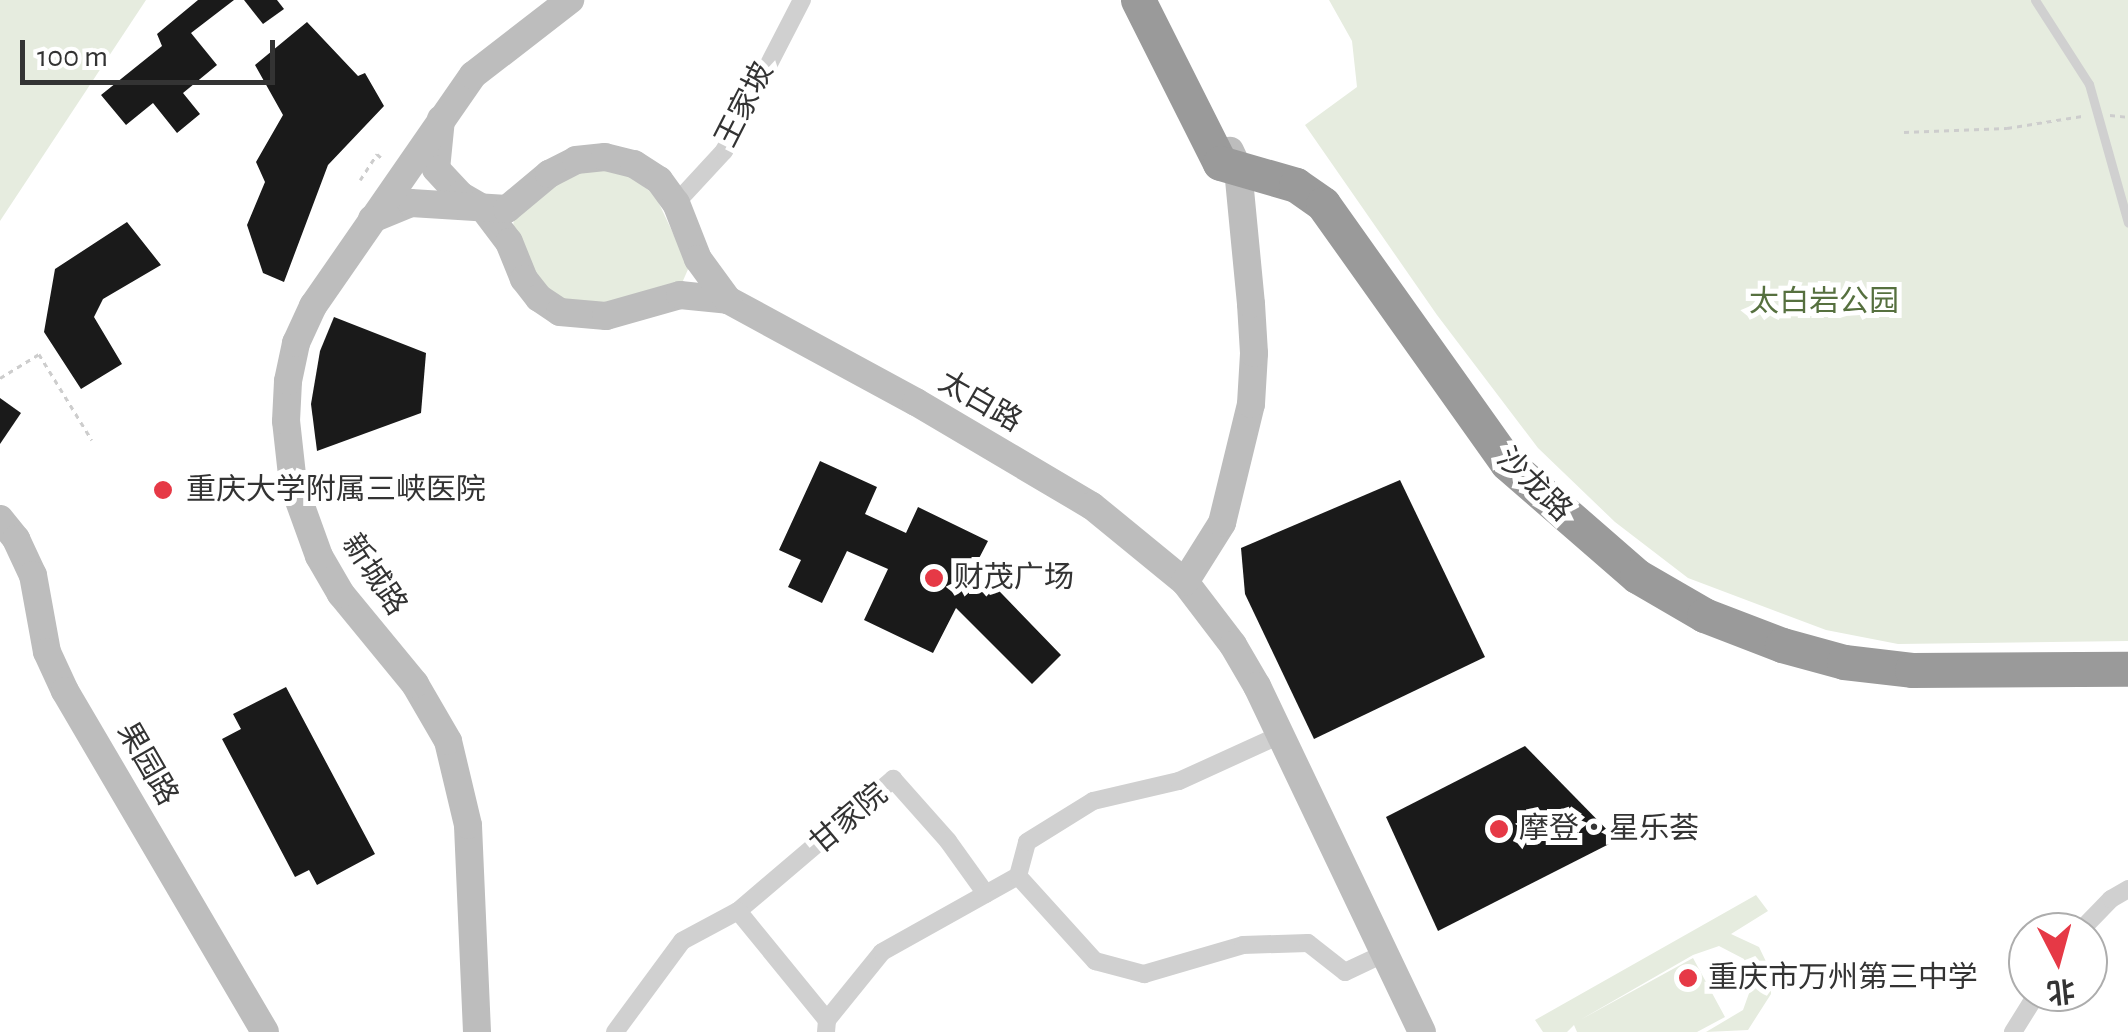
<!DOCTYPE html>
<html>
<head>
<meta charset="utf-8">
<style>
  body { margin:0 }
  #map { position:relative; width:2128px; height:1032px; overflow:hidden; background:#fff; font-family:"Alegreya Sans","Noto Sans SC",sans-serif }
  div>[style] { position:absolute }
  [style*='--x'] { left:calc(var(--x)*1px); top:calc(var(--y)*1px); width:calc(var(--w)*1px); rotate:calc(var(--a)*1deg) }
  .green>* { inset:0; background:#e6ecdf }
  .building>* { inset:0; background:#1a1a1a }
  .path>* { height:2.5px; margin-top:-1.25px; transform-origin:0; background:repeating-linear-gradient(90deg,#cdcdcd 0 5px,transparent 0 10px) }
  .lane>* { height:9px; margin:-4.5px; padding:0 4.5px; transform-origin:4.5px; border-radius:4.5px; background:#d0d0d0 }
  .street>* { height:18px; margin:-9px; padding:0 9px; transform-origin:9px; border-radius:9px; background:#d0d0d0 }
  .secondary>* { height:28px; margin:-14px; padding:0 14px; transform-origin:14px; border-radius:14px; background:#bdbdbd }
  .highway>* { height:35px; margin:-17.5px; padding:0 17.5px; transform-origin:17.5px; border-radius:17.5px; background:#9a9a9a }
  .dots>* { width:28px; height:28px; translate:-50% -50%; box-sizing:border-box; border:5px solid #fff; border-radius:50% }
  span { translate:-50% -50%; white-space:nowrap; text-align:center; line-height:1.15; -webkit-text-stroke:10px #fff; paint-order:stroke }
  .street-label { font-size:30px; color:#333 }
  .park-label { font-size:30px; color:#56703f }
  .poi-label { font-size:30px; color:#333 }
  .left { translate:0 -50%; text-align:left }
  .north { position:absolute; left:2008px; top:912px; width:100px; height:100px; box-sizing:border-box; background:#fff; border:2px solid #adadad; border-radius:50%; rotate:174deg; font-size:28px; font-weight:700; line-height:40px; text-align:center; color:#333 }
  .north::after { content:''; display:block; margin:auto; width:35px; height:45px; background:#e63946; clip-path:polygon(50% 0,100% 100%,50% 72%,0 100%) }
  .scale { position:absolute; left:20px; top:40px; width:255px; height:45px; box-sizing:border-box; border:5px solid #333; border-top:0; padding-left:12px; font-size:30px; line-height:35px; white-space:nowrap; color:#333; -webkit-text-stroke:8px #fff; paint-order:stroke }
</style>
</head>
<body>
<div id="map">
  <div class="green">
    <i style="clip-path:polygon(0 0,146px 0,0 221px)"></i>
    <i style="clip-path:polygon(1329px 0,2128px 0,2128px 641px,1898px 644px,1826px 630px,1688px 578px,1615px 522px,1538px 448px,1437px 315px,1305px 125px,1357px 87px,1352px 41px)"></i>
    <i style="clip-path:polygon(577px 167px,620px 169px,655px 195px,689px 267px,682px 283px,600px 310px,539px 292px,512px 239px,514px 217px)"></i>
    <i style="clip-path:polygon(1756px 895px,1768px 911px,1731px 934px,1759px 947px,1771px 972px,1771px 994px,1748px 1030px,1706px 1032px,1743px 1010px,1752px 985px,1744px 959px,1719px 946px,1693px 955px,1580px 1020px,1693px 958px,1725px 1017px,1697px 1032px,1577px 1032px,1574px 1025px,1567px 1032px,1543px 1032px,1535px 1020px)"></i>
  </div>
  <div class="building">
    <i style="clip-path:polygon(198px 0,234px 0,191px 33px,217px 65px,183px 93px,200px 114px,177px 133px,153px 103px,126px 125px,101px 95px,162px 46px,157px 34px)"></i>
    <i style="clip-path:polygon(244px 0,277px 0,284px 9px,263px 24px)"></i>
    <i style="clip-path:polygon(307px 22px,358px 76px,365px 73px,384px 106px,328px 165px,284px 282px,263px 273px,247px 225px,265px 182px,256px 162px,283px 115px,255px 65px)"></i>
    <i style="clip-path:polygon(127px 222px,161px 265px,103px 299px,94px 317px,122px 364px,81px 389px,44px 332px,55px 269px)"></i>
    <i style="clip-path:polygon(334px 317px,426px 353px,421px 413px,317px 451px,311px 404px,320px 351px)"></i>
    <i style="clip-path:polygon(0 398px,21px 413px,0 444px)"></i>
    <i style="clip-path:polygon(820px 461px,877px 487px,865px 514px,906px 533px,918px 507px,988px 541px,975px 566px,1061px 655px,1032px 684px,956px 608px,933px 653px,864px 620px,888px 569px,847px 551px,822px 603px,788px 587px,801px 560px,779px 550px)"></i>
    <i style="clip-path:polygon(1400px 480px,1485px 657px,1314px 739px,1245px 594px,1241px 548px)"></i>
    <i style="clip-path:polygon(286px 687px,375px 854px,317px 885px,309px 870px,295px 877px,222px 739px,241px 729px,233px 714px)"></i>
    <i style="clip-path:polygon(1525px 746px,1617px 840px,1438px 931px,1386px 817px)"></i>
  </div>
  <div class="path">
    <i style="--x:2110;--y:115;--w:18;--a:6"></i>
    <i style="--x:1904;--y:132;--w:103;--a:-2.2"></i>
    <i style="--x:2007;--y:128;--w:76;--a:-9.1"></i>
    <i style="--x:360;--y:180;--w:31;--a:-57"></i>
    <i style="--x:377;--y:154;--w:9;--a:41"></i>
    <i style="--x:0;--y:378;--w:46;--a:-31.6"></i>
    <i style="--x:39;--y:354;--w:101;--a:58.4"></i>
  </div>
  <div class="lane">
    <i style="--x:2035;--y:0;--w:100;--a:57.3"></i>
    <i style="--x:2089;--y:84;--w:144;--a:74.3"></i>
  </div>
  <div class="street">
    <i style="--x:676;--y:203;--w:71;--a:-47.3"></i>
    <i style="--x:724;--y:151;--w:170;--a:-62.7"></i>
    <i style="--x:1018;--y:876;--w:35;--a:-75"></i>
    <i style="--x:1027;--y:842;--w:78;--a:-31.8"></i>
    <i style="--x:1093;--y:801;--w:88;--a:-13.1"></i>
    <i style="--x:1179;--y:781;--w:111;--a:-24.5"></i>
    <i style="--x:738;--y:911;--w:204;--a:-40.4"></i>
    <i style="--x:893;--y:779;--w:83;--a:48.4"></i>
    <i style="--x:948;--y:841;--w:65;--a:54.4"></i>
    <i style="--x:2079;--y:932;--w:46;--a:-45.9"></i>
    <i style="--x:2111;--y:899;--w:20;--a:-30"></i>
    <i style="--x:615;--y:1032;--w:113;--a:-53.6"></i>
    <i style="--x:682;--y:941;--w:64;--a:-28.2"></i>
    <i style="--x:738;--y:911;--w:141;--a:50.8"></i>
    <i style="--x:826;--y:1032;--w:12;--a:-85"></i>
    <i style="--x:827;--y:1020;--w:87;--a:-51"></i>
    <i style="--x:882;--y:952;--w:156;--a:-29.2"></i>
    <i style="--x:1018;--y:876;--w:115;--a:47.8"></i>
    <i style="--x:1095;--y:961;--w:51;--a:14.9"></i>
    <i style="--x:1144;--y:974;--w:103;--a:-16.3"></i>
    <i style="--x:1243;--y:945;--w:65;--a:-1.8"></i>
    <i style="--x:1308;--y:943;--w:47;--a:38.1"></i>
    <i style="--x:1345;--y:972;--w:42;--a:-25.3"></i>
    <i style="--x:2013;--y:1032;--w:47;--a:-58"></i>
  </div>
  <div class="secondary">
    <i style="--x:441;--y:119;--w:50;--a:95.7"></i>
    <i style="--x:436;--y:169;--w:35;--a:47"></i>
    <i style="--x:460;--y:195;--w:28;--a:30"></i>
    <i style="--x:484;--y:209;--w:41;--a:52.9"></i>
    <i style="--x:509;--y:242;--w:40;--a:68"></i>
    <i style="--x:524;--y:279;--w:24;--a:52"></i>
    <i style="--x:539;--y:298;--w:25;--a:34"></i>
    <i style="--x:560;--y:312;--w:46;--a:5"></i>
    <i style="--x:606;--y:316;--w:77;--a:-15.8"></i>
    <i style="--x:680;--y:295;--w:48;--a:5.9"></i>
    <i style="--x:728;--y:300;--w:214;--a:28.5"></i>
    <i style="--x:916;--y:402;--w:204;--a:30.6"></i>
    <i style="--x:1092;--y:506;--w:120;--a:39.3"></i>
    <i style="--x:1185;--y:582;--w:79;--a:52.7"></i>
    <i style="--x:1233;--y:645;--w:48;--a:59.7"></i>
    <i style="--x:1257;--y:686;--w:383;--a:64.5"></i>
    <i style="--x:372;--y:219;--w:42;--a:-22.3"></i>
    <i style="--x:411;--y:203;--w:96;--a:3.6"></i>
    <i style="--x:507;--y:209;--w:55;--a:-39.8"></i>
    <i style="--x:549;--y:174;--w:30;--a:-27"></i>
    <i style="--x:576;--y:160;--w:29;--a:-6"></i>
    <i style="--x:605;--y:157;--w:30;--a:14"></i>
    <i style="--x:634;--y:164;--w:30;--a:33"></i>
    <i style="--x:659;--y:180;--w:29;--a:54"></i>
    <i style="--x:676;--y:203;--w:60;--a:68.6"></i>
    <i style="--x:698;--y:259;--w:51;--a:53.8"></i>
    <i style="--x:0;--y:519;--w:26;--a:51"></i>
    <i style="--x:16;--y:539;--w:40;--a:65"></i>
    <i style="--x:33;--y:575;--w:78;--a:79.7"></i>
    <i style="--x:47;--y:652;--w:43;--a:65.2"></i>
    <i style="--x:65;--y:691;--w:395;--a:59.6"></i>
    <i style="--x:1185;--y:582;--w:70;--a:-57.9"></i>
    <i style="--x:1222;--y:523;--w:122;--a:-76.3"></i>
    <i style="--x:1251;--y:404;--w:51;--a:-86.6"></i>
    <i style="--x:1254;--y:353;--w:49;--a:-93.5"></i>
    <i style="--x:1251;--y:304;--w:137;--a:-95.5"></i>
    <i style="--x:1238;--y:168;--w:19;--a:-115"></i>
    <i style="--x:477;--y:1032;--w:207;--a:-92.5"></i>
    <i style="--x:468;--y:825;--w:86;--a:-103.4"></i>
    <i style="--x:448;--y:741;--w:66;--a:-120.1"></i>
    <i style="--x:415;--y:684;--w:117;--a:-129.4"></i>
    <i style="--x:341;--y:594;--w:44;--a:-120.1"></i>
    <i style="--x:319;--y:556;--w:77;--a:-109.9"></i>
    <i style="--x:293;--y:484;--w:63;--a:-96.3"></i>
    <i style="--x:286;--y:421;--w:40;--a:-87.1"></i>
    <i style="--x:288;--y:381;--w:39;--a:-78"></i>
    <i style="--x:296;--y:343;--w:41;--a:-65.3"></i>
    <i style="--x:313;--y:306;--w:281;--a:-55.3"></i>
    <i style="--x:473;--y:75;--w:123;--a:-37.7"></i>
  </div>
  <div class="highway">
    <i style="--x:1138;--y:0;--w:182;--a:63.3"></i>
    <i style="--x:1220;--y:163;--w:79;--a:16.1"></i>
    <i style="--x:1296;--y:185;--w:33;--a:35"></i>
    <i style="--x:1323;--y:204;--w:318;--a:54.6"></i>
    <i style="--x:1507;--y:463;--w:172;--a:41"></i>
    <i style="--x:1637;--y:576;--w:78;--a:30.2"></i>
    <i style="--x:1704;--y:615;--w:84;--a:21"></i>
    <i style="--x:1782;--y:645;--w:64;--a:15.3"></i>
    <i style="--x:1844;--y:662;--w:68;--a:6.7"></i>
    <i style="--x:1912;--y:670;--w:216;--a:-0.3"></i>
  </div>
  <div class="dots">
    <i style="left:163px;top:490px;background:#e63946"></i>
    <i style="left:934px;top:578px;background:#e63946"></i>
    <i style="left:1499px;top:829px;background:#e63946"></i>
    <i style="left:1688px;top:978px;background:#e63946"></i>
  </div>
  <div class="street-label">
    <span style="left:745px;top:105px;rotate:-63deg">王家坡</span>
    <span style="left:980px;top:402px;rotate:30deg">太白路</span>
    <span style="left:1534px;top:485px;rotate:44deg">沙龙路</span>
    <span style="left:374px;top:575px;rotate:56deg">新城路</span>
    <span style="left:147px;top:764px;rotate:60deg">果园路</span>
    <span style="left:849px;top:819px;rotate:-40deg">甘家院</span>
  </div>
  <div class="park-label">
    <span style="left:1824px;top:302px">太白岩公园</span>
  </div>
  <div class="poi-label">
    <span class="left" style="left:186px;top:490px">重庆大学附属三峡医院</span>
    <span class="left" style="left:954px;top:578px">财茂广场</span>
    <span class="left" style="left:1519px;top:829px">摩登・星乐荟</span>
    <span class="left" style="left:1708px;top:978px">重庆市万州第三中学</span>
  </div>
  <div class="north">北</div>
  <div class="scale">100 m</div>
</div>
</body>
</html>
